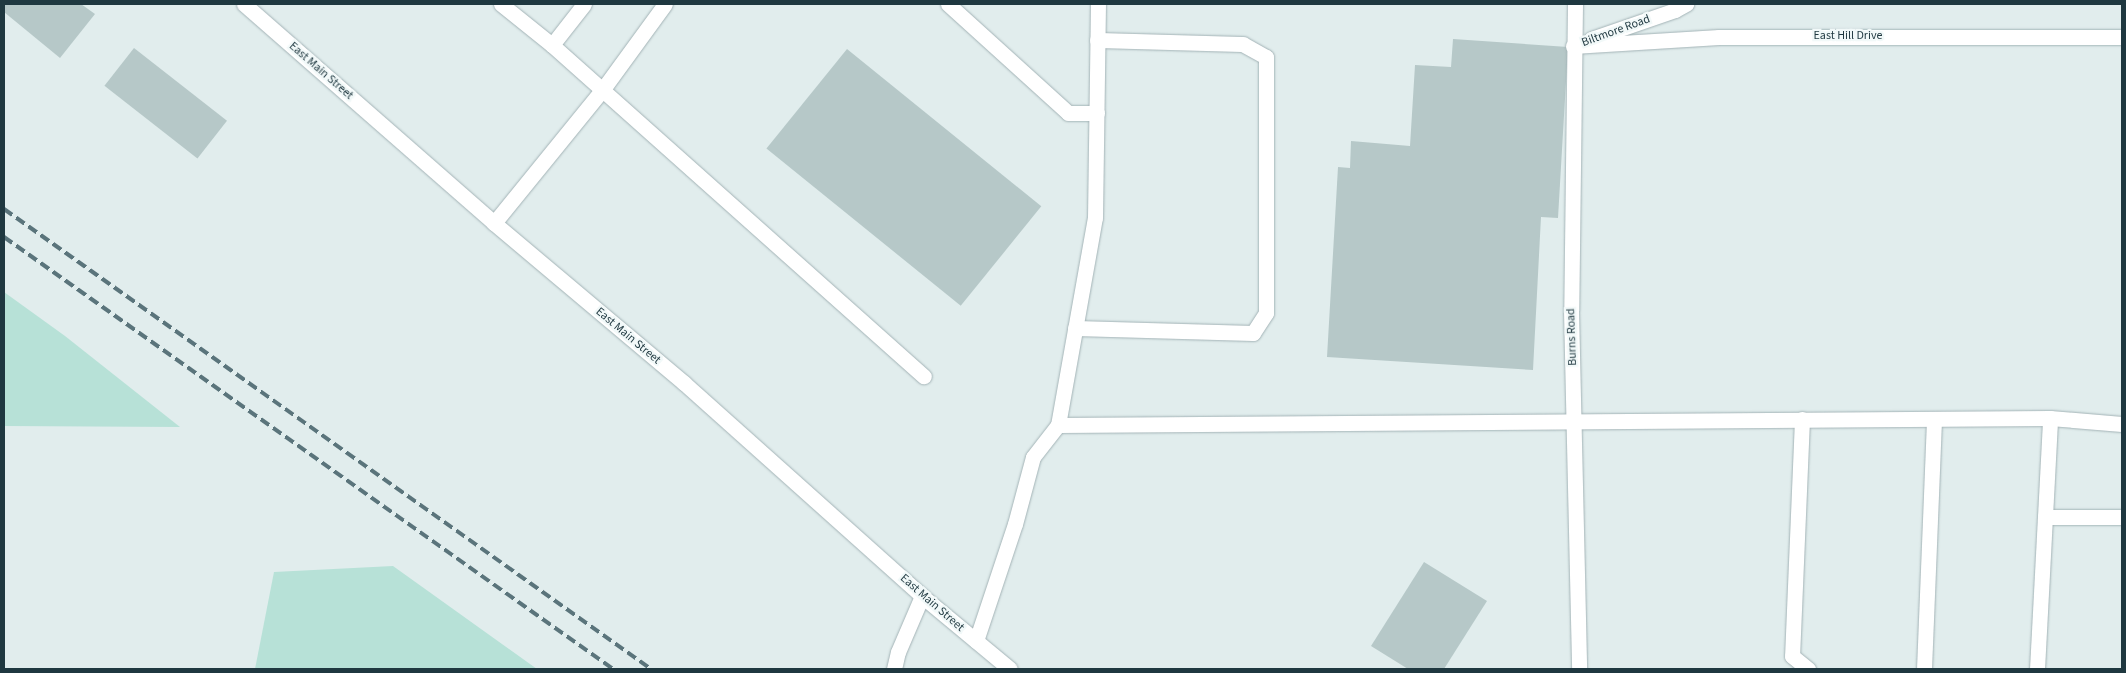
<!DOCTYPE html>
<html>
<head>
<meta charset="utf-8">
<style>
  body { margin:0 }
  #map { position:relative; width:2126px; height:673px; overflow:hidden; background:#e1eded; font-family:"Source Sans 3",sans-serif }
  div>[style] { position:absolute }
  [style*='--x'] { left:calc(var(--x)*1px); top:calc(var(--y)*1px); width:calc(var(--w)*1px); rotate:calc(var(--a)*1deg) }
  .green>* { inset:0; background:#b7e1d7 }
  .building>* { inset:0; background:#b6c8c8; transform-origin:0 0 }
  .roads { filter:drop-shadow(0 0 1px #a3b3b6) drop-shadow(0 0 1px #a3b3b6) }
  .service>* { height:15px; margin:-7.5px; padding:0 7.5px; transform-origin:7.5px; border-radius:7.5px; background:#fff }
  .minor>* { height:15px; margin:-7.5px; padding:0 7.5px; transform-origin:7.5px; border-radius:7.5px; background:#fff }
  .secondary>* { height:15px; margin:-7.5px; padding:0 7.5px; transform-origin:7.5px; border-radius:7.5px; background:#fff }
  .rail>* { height:4px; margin-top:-2px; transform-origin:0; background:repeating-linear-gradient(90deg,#5a747b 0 10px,transparent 0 15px) }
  span { translate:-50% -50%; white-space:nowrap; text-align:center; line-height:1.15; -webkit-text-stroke:4.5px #f2f9f9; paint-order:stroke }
  .street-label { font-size:12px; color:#1f3840 }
  .frame { position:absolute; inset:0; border:5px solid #1f3840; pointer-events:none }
</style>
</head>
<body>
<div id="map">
  <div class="green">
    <i style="clip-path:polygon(4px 292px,65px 336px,180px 427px,4px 426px)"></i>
    <i style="clip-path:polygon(393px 566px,537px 669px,255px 669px,274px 572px)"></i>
  </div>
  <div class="building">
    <i style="clip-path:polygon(4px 4px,81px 4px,95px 14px,60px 58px,4px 12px)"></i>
    <i style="clip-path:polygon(1453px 39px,1568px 47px,1558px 218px,1541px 217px,1533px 370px,1327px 357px,1338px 167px,1350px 168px,1351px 141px,1410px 146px,1415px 65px,1451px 67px)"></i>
    <i style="left:134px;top:48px;width:118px;height:48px;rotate:38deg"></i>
    <i style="left:847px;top:49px;width:250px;height:128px;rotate:39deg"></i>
    <i style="clip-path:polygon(1424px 562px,1487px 601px,1444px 669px,1408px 669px,1371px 646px)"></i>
  </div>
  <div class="roads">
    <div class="service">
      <i style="--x:501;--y:4;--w:65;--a:38.8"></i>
      <i style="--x:552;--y:45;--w:52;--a:-52"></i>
      <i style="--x:948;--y:4;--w:162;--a:42.2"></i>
      <i style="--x:1068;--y:113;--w:29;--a:0"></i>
      <i style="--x:552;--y:45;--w:498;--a:41.7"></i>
      <i style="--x:494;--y:223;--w:173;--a:-50.9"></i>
      <i style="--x:603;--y:89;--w:105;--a:-53.9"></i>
      <i style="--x:1075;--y:328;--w:178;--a:1.6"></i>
      <i style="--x:1253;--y:333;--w:24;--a:-57"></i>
      <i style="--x:1266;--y:313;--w:256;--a:-90"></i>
      <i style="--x:1266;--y:57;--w:26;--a:-151"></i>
      <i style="--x:1243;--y:44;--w:146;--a:-178.4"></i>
      <i style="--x:1802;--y:419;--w:237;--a:92.4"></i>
      <i style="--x:1792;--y:656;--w:21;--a:39"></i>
      <i style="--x:1058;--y:425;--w:210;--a:-79.9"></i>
      <i style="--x:1095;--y:218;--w:214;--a:-89.2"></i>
      <i style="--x:2045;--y:517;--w:77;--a:0"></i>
      <i style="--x:976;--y:641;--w:123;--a:-71.6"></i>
      <i style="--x:1015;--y:524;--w:69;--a:-75"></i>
      <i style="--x:1033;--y:457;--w:41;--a:-52"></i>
      <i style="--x:1058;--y:425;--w:992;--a:-0.4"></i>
      <i style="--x:2050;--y:418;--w:72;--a:4.8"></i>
      <i style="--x:1924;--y:669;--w:250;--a:-87.7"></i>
      <i style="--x:2037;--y:669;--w:251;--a:-87"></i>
    </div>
    <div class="minor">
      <i style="--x:1575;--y:4;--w:306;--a:90.7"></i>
      <i style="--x:1571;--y:310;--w:359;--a:88.7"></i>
      <i style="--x:1591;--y:39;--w:89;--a:-19"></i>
      <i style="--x:1675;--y:10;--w:13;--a:-29"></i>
      <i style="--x:1573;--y:46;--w:146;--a:-3.5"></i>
      <i style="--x:1719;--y:37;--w:403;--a:0"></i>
      <i style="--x:894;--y:669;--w:17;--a:-77"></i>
      <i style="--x:898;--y:652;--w:61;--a:-66.8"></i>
    </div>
    <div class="secondary">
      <i style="--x:244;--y:4;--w:332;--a:41.2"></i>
      <i style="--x:494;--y:223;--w:248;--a:40.1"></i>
      <i style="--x:684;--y:383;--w:319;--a:41.8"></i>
      <i style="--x:922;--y:596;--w:114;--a:39.7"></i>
    </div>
  </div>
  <div class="rail">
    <i style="--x:4;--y:209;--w:794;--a:35.41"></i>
    <i style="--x:4;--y:237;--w:747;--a:35.35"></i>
  </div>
  <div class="street-label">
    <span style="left:1616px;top:31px;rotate:-20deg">Biltmore Road</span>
    <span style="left:1848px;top:36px">East Hill Drive</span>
    <span style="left:321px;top:71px;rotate:41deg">East Main Street</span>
    <span style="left:628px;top:336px;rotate:40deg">East Main Street</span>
    <span style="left:1572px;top:337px;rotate:-92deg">Burns Road</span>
    <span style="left:932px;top:603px;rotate:41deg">East Main Street</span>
  </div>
  <div class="frame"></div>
</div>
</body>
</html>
